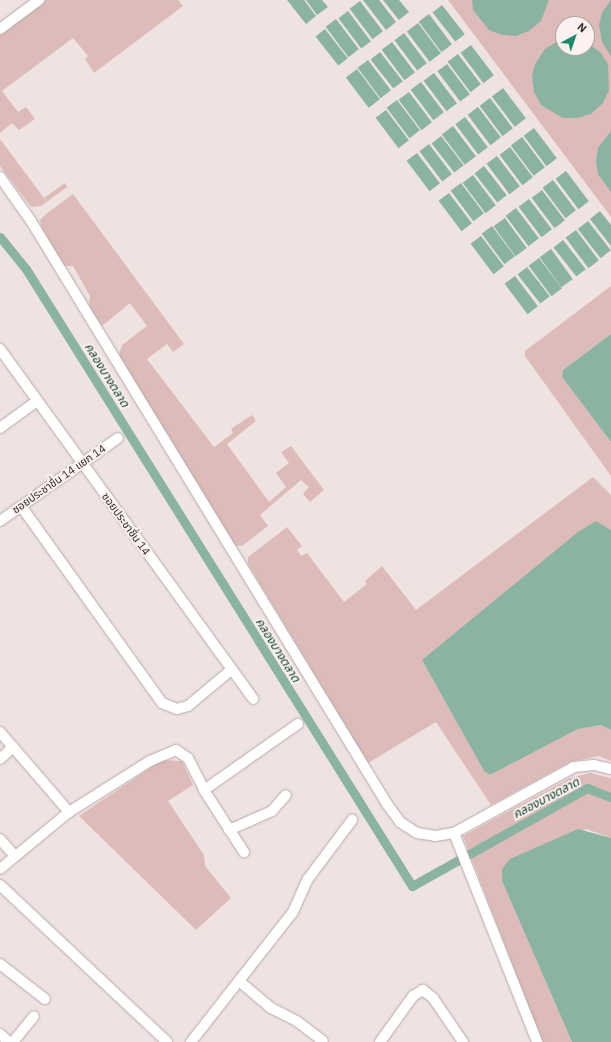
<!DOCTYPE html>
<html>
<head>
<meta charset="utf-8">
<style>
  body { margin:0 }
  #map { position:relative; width:611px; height:1042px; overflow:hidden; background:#efe3e2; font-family:"IBM Plex Sans","Noto Sans Thai",sans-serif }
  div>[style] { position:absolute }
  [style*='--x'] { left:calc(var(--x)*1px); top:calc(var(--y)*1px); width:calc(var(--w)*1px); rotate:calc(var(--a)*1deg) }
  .green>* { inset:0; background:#dcbbb8 }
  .water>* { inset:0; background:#8ab3a2; transform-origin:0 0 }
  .canal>* { height:9px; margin:-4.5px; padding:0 4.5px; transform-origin:4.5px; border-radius:4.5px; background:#8ab3a2 }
  .roads { filter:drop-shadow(0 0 1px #b6aaa9) drop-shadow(0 0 1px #b6aaa9) }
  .minor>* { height:10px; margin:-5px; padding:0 5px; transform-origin:5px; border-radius:5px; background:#fff }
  span { translate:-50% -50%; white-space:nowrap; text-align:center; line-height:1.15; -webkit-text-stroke:4px #fdf1f0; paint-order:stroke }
  .street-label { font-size:11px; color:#312d2c }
  .water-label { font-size:12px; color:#003928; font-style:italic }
  .north { position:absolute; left:555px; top:16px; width:40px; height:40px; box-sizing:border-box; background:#fdf1f0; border:1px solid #aba3a2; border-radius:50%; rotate:40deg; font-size:11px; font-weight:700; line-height:16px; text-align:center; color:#312d2c }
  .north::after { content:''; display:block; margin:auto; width:14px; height:18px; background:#1c8a69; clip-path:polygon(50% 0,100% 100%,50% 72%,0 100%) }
</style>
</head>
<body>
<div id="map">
  <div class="green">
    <i style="clip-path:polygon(46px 0,178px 0,183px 6px,94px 73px,85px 59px,88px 56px,73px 38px,2px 91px,18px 112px,26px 107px,35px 119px,19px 130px,12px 123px,0 133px,0 35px)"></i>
    <i style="clip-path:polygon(evenodd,448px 0,611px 0,611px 217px,448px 0,563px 24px,587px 24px,587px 48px,563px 48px,563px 24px)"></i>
    <i style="clip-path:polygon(0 139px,44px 198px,65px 183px,67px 187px,41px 206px,31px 207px,0 166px)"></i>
    <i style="clip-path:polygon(73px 194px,184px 344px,173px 352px,167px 344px,147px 359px,214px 447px,233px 433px,231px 429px,252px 415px,256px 421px,227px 444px,269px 502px,286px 487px,276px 473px,289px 463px,281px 452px,291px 446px,324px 490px,310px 502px,303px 494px,309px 487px,301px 480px,260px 515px,268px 526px,242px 546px,232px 545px,119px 355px,122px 345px,147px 326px,130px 303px,102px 326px,89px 306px,90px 296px,73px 266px,64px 266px,42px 228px,40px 220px,46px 214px)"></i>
    <i style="clip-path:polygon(611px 286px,611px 334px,563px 370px,562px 377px,611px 442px,611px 476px,525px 356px,525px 351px)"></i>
    <i style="clip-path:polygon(593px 477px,611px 495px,611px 530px,596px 521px,422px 660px,484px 771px,490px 775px,578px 729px,601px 725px,611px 730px,611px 761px,599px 756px,570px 762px,491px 805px,436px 722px,368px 763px,248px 564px,248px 557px,287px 527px,302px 546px,297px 550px,301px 556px,307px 553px,344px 602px,367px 584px,365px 581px,382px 566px,416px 610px)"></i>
    <i style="clip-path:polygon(162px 760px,182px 761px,193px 785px,168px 801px,204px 855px,205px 866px,231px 898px,196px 930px,79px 816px)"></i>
    <i style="clip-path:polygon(590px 773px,611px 778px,611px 838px,586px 829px,502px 881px,572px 1042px,542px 1042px,463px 836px,570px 778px)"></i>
  </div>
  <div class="water">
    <i style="clip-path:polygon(287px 0,304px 0,316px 16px,306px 24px)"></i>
    <i style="clip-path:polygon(306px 0,322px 0,328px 7px,317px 15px)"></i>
    <i style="clip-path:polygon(363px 0,379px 0,396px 22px,386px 30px)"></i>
    <i style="clip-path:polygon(383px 0,399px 0,409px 12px,399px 20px)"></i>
    <i style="clip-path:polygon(472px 0,549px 0,541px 21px,529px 31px,516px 36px,502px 35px,489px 30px,473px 10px)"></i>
    <i style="clip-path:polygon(611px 0,611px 56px,602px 42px,599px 25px,602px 13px)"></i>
    <i style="left:360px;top:1px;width:38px;height:13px;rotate:53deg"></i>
    <i style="left:442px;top:5px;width:37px;height:12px;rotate:52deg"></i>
    <i style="left:348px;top:11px;width:38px;height:12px;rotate:53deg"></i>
    <i style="left:429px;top:14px;width:38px;height:13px;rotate:53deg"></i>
    <i style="left:336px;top:19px;width:38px;height:13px;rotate:53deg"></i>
    <i style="left:418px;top:23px;width:38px;height:14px;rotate:53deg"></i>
    <i style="left:325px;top:29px;width:37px;height:12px;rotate:52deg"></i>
    <i style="left:404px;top:33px;width:38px;height:12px;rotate:53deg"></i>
    <i style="clip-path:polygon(558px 41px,563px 41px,563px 48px,587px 48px,587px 43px,600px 52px,608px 64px,609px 90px,603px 103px,591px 114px,577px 118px,563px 118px,541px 105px,534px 92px,532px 76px,535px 64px,545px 49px)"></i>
    <i style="left:392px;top:42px;width:38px;height:13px;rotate:53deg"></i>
    <i style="left:471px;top:45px;width:38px;height:13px;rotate:53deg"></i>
    <i style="left:380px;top:52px;width:37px;height:12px;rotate:52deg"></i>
    <i style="left:458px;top:54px;width:38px;height:13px;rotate:53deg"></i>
    <i style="left:368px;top:60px;width:38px;height:13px;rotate:53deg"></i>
    <i style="left:447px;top:64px;width:38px;height:12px;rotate:53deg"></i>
    <i style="left:357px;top:69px;width:38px;height:14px;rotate:53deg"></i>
    <i style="left:434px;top:73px;width:38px;height:13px;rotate:53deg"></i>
    <i style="left:421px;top:82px;width:38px;height:13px;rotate:53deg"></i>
    <i style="left:503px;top:88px;width:38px;height:14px;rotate:53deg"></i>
    <i style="left:409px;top:92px;width:38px;height:13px;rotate:53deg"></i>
    <i style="left:490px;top:98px;width:38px;height:13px;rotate:53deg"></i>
    <i style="left:397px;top:100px;width:38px;height:13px;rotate:53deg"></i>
    <i style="left:478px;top:107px;width:38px;height:13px;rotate:53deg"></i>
    <i style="left:386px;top:110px;width:38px;height:13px;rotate:53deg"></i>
    <i style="left:465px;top:117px;width:38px;height:12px;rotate:53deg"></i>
    <i style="left:453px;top:126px;width:38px;height:14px;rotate:53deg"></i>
    <i style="left:534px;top:128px;width:38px;height:13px;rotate:53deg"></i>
    <i style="clip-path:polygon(611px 131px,611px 192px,598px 174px,596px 161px,598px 148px)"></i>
    <i style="left:441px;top:136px;width:37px;height:12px;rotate:52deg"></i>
    <i style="left:522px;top:137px;width:38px;height:14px;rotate:53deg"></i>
    <i style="left:429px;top:144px;width:38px;height:12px;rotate:53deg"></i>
    <i style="left:510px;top:147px;width:38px;height:13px;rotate:53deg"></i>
    <i style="left:417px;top:153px;width:38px;height:13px;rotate:53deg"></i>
    <i style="left:497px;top:156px;width:38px;height:13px;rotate:53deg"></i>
    <i style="left:484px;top:166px;width:37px;height:12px;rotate:52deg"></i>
    <i style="left:566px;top:171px;width:38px;height:13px;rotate:53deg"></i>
    <i style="left:473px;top:175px;width:38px;height:13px;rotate:53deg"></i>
    <i style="left:553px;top:180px;width:38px;height:13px;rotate:53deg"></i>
    <i style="left:461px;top:183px;width:38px;height:13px;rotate:53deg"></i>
    <i style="left:542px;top:190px;width:38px;height:13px;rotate:53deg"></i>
    <i style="left:449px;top:193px;width:38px;height:13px;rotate:53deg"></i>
    <i style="left:529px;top:199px;width:38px;height:13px;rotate:53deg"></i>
    <i style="left:516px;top:208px;width:38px;height:13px;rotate:53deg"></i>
    <i style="clip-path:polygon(600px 211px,611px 225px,611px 246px,590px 219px)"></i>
    <i style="left:505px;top:218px;width:37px;height:14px;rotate:54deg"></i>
    <i style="left:588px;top:221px;width:37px;height:13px;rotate:52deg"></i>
    <i style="left:492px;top:226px;width:38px;height:13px;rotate:53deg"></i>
    <i style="left:576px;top:230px;width:38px;height:13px;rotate:53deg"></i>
    <i style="left:481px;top:236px;width:38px;height:13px;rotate:53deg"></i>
    <i style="left:563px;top:240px;width:37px;height:12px;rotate:52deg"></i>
    <i style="left:551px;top:249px;width:37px;height:14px;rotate:54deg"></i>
    <i style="left:539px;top:258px;width:38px;height:13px;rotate:53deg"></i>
    <i style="left:527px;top:267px;width:37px;height:12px;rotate:52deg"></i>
    <i style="left:515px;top:276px;width:38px;height:13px;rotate:53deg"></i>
    <i style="clip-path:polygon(611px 334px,611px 442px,562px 377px,563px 370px)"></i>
    <i style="clip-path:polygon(596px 521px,611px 530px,611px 730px,601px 725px,578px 729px,490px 775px,484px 771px,422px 660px,578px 532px)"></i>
    <i style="clip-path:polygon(578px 829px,611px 838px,611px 1042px,572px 1042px,502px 881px,502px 869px,510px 859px)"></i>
  </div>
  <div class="canal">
    <i style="--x:0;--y:237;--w:41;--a:50.9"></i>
    <i style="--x:26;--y:269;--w:728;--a:57.97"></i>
    <i style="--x:412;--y:886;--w:201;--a:-29.2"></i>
    <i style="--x:587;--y:788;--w:26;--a:21"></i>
  </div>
  <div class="roads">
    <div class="minor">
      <i style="--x:0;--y:29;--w:49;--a:-36.6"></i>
      <i style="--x:0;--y:177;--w:54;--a:54.8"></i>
      <i style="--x:31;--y:221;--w:683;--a:58.59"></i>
      <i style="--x:387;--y:804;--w:22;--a:54"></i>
      <i style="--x:400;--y:822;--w:20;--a:33"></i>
      <i style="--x:417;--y:833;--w:18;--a:9"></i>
      <i style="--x:435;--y:836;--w:19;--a:-9"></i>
      <i style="--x:454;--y:833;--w:137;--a:-28.8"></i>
      <i style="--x:574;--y:767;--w:20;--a:-6"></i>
      <i style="--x:594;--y:765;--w:17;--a:13"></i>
      <i style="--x:0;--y:349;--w:432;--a:54.1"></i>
      <i style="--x:0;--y:428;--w:46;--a:-36.1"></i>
      <i style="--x:21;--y:506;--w:242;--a:54.4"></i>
      <i style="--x:162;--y:703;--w:16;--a:22"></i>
      <i style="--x:177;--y:709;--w:11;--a:-15"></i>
      <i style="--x:188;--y:706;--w:56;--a:-39.9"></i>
      <i style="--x:0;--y:521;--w:144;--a:-35.1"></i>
      <i style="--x:0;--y:732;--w:106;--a:49.2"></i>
      <i style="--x:0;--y:759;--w:18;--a:-43"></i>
      <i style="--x:204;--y:790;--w:115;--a:-35.1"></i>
      <i style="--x:229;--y:830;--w:47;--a:-23.8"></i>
      <i style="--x:272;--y:811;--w:21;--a:-49"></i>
      <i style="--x:454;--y:833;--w:225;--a:68.3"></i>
      <i style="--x:0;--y:839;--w:23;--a:49"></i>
      <i style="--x:0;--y:869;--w:89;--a:-39.6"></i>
      <i style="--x:69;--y:812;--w:96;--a:-32.2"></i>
      <i style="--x:150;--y:761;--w:28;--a:-23"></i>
      <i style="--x:176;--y:750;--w:14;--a:34"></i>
      <i style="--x:188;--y:758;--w:36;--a:63"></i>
      <i style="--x:204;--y:790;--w:74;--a:57.2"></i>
      <i style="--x:0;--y:885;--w:229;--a:43.2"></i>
      <i style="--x:0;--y:964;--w:57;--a:37.9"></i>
      <i style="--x:239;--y:981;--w:42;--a:40.2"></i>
      <i style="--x:271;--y:1008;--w:30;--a:27"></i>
      <i style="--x:298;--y:1022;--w:31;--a:37"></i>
      <i style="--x:0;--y:1034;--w:12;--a:42"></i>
      <i style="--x:13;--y:1042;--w:33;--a:-51"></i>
      <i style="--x:191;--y:1042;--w:165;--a:-51.9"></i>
      <i style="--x:293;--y:912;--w:36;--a:-66"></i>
      <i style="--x:308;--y:879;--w:74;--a:-53.3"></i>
      <i style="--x:380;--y:1042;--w:57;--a:-54.3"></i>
      <i style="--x:413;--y:996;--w:12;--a:-31"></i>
      <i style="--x:423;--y:990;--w:13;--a:39"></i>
      <i style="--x:433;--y:998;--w:53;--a:55.7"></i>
    </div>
  </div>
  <div class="street-label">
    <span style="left:59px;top:479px;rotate:-35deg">ซอยประชาชื่น 14 แยก 14</span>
    <span style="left:126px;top:524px;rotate:54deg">ซอยประชาชื่น 14</span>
  </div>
  <div class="water-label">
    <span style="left:107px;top:375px;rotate:58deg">คลองบางตลาด</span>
    <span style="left:278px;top:650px;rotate:58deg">คลองบางตลาด</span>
    <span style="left:546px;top:798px;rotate:-28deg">คลองบางตลาด</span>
  </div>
  <div class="north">N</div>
</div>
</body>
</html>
